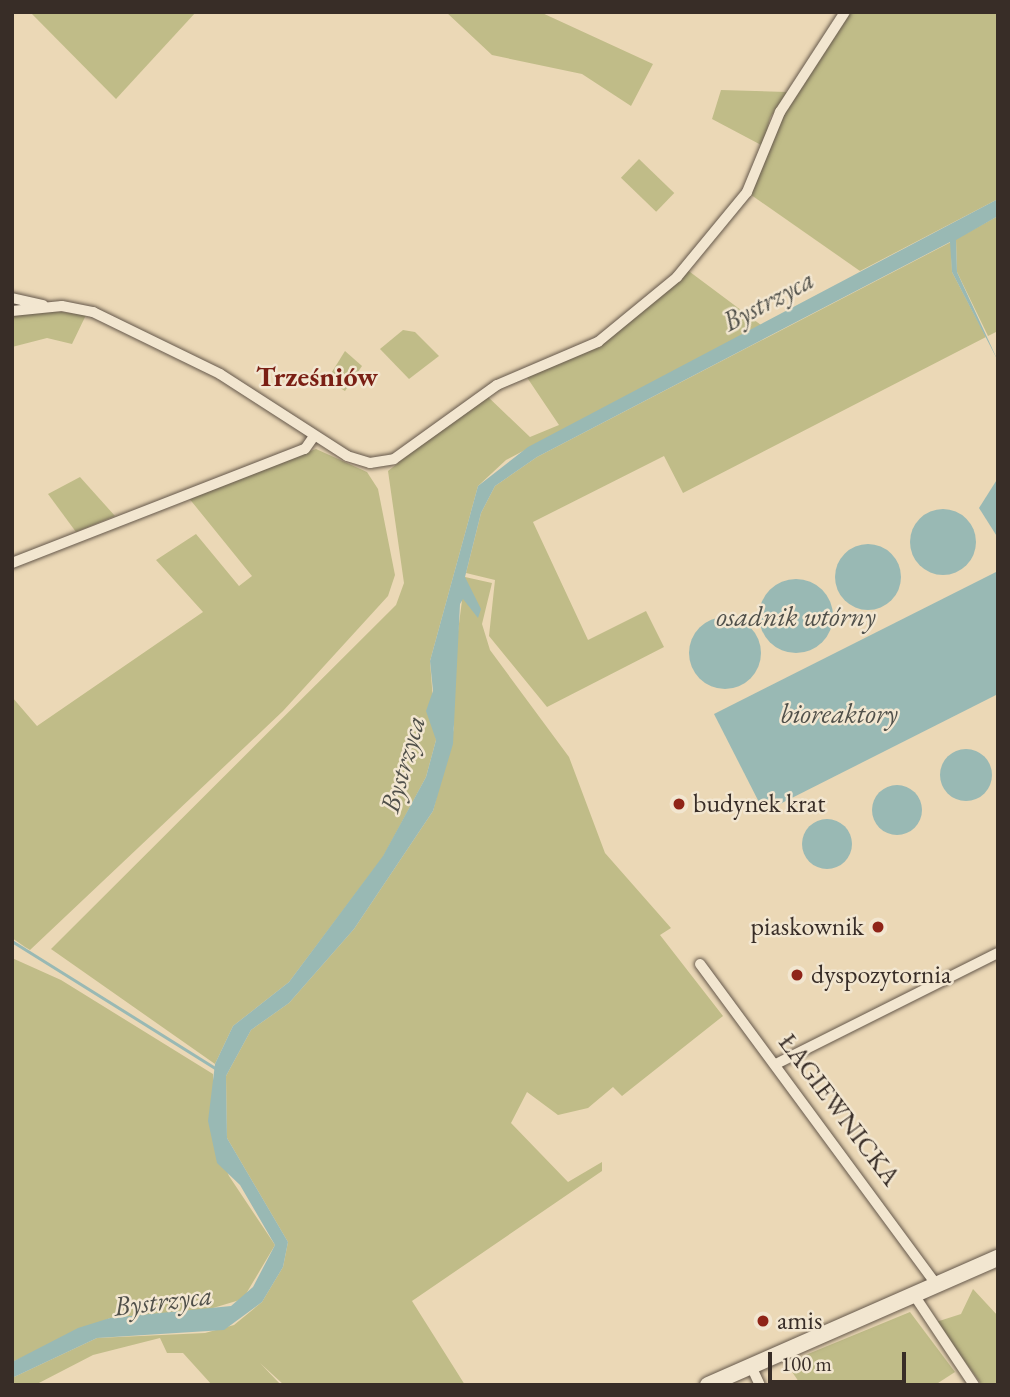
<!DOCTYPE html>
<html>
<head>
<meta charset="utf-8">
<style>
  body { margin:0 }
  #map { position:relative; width:1010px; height:1397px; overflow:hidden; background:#ebd8b6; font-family:"EB Garamond",serif }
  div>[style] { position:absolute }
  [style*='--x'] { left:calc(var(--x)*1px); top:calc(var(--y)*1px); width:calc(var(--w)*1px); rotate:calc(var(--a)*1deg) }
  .green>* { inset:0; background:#c0bc88; transform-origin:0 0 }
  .water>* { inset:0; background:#99b9b4 }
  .round { border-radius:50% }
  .stream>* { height:2.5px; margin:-1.25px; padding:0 1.25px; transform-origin:1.25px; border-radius:1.25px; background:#99b9b4 }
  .roads { filter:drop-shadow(0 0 2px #65584b) drop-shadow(0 0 2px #65584b) }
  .street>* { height:10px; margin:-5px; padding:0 5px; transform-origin:5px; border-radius:5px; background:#f2e6d0 }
  .secondary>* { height:16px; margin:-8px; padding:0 8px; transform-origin:8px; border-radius:8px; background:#f2e6d0 }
  .dots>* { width:19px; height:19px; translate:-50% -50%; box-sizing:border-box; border:4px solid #f2e6d0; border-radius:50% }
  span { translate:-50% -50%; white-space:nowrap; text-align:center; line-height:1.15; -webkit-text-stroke:5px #f2e6d0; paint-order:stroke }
  .poi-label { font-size:26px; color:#382d27 }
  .left { translate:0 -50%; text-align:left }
  .right { translate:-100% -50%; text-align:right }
  .street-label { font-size:26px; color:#382d27 }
  .water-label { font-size:28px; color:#50504a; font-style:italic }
  .neighbourhood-label { font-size:28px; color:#7a1f14; font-weight:700 }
  .frame { position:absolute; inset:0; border:14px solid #382d27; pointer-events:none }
  .scale { position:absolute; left:768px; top:1352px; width:138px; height:32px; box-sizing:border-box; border:4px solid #382d27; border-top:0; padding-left:9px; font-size:21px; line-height:24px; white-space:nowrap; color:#382d27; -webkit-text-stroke:5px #f2e6d0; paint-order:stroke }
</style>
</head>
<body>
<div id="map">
  <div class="green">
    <i style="clip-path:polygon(30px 12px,196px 12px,116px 99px)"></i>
    <i style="clip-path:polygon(446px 12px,540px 12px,653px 64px,631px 106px,582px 74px,492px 55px)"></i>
    <i style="clip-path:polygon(848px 12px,998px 12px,998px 199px,860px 271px,747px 192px,769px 137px)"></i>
    <i style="clip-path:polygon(721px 90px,787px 92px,770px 118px,763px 146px,712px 119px)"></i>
    <i style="left:639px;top:159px;width:49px;height:26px;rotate:44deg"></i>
    <i style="clip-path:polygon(998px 216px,998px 331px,988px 336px,957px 272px,956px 239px)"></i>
    <i style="clip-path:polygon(951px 242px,952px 272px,986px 337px,683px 493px,664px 456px,533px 522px,588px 640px,646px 611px,664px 647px,547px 707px,489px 636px,495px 580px,466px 573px,481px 513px,495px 486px,537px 457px)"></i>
    <i style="clip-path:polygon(686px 269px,761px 325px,506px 460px,478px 486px,430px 661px,436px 740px,426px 777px,383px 857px,289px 982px,233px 1026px,215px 1064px,51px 949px,396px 605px,404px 583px,388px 471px,485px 394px,530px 437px,559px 425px,526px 376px,600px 338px)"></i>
    <i style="clip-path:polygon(54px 311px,86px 315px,72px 344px,47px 338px,12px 347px,12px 316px)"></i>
    <i style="clip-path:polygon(403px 330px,415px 332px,439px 356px,409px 379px,380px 349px)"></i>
    <i style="clip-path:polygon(345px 351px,362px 366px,345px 391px,327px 380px)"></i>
    <i style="clip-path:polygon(316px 449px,367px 472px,378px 489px,395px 575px,388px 596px,283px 711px,30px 950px,25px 947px,12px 938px,12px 697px,37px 726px,203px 612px,156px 560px,196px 534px,239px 586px,252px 576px,188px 497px)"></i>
    <i style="clip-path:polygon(80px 477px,115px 516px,76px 532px,48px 494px)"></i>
    <i style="clip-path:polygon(465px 577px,492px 583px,482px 624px,490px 650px,569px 757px,605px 853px,671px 928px,660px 935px,723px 1016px,622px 1096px,613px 1087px,588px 1108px,558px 1115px,527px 1092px,511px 1123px,568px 1182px,602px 1162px,602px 1171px,412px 1301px,465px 1385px,284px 1385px,260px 1363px,281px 1385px,212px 1385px,183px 1353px,167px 1353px,160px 1338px,93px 1355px,35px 1385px,12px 1385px,12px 1378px,97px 1338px,205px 1333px,234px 1325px,262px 1302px,283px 1267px,288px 1242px,227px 1138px,226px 1076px,251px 1030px,289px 1003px,354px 929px,433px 811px,454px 728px,452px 678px)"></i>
    <i style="clip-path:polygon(12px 958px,61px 980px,213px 1074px,213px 1139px,229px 1176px,275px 1245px,243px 1299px,193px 1314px,110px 1318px,12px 1362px)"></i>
    <i style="clip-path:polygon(973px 1289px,998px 1316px,998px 1385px,982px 1385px,936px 1322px,961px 1314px)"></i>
    <i style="clip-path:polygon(910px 1312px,955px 1372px,935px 1385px,801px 1385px,786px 1363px)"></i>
  </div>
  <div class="water">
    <i style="clip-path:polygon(998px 199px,998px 216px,956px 240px,957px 272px,998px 361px,952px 272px,950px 242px,537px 457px,495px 486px,481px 513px,465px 577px,481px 609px,478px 618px,463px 599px,460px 604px,453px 744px,433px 811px,354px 929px,289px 1003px,251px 1030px,226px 1076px,227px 1138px,288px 1242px,283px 1267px,262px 1302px,224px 1330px,97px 1338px,12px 1378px,12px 1362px,78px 1328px,110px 1318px,231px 1306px,253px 1287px,275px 1245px,240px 1185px,217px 1163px,208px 1121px,215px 1064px,233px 1026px,289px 982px,383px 856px,426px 777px,436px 740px,426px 711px,433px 691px,430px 661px,478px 486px,528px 447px)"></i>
    <i style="clip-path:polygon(998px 478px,998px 538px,979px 508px)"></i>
    <i class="round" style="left:910px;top:509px;width:66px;height:66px"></i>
    <i class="round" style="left:835px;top:544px;width:66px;height:66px"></i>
    <i style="clip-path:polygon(998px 571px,998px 694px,764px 812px,714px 714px)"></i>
    <i class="round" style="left:759px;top:579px;width:74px;height:74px"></i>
    <i class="round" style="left:689px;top:617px;width:72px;height:72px"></i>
    <i class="round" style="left:940px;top:749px;width:52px;height:52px"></i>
    <i class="round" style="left:872px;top:785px;width:50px;height:50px"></i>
    <i class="round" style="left:802px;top:819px;width:50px;height:50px"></i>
  </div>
  <div class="stream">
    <i style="--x:12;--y:941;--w:242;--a:32"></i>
  </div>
  <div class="roads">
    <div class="street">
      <i style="--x:12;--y:298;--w:32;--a:13"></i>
      <i style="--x:12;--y:311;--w:50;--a:-5.7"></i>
      <i style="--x:62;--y:306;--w:32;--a:11"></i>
      <i style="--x:93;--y:312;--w:141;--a:26"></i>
      <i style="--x:220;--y:374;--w:151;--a:32.8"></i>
      <i style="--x:347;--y:456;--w:24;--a:17"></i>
      <i style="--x:370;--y:463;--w:24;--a:-9"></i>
      <i style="--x:394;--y:459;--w:127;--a:-35.7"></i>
      <i style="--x:497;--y:385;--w:110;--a:-23.1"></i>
      <i style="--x:598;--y:342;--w:102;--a:-39.4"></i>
      <i style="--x:677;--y:277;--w:110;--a:-50.5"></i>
      <i style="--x:747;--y:192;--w:87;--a:-67.6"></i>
      <i style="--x:780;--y:112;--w:119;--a:-57"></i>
      <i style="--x:12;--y:563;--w:314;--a:-21.3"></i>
      <i style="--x:305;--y:449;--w:16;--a:-55"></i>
      <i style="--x:700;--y:964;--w:399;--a:53.6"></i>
      <i style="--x:776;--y:1064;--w:248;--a:-26.6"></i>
      <i style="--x:914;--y:1295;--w:108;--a:56.3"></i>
      <i style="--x:751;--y:1366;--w:21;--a:65"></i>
    </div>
    <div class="secondary">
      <i style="--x:708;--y:1385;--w:317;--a:-23.7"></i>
    </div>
  </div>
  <div class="dots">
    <i style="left:679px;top:804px;background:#8f2418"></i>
    <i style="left:878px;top:927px;background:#8f2418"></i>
    <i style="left:797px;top:975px;background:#8f2418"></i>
    <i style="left:763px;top:1321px;background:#8f2418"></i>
  </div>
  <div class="poi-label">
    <span class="left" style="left:693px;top:804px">budynek krat</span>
    <span class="right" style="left:864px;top:927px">piaskownik</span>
    <span class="left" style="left:811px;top:975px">dyspozytornia</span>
    <span class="left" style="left:777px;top:1321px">amis</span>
  </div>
  <div class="street-label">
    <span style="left:839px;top:1110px;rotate:53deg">ŁAGIEWNICKA</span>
  </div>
  <div class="water-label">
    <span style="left:768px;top:300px;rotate:-28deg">Bystrzyca</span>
    <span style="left:796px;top:616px">osadnik wtórny</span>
    <span style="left:839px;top:713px">bioreaktory</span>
    <span style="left:402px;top:764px;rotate:-74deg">Bystrzyca</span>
    <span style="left:163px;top:1300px;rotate:-7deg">Bystrzyca</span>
  </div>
  <div class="neighbourhood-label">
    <span style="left:317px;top:376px">Trześniów</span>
  </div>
  <div class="frame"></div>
  <div class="scale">100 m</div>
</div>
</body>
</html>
